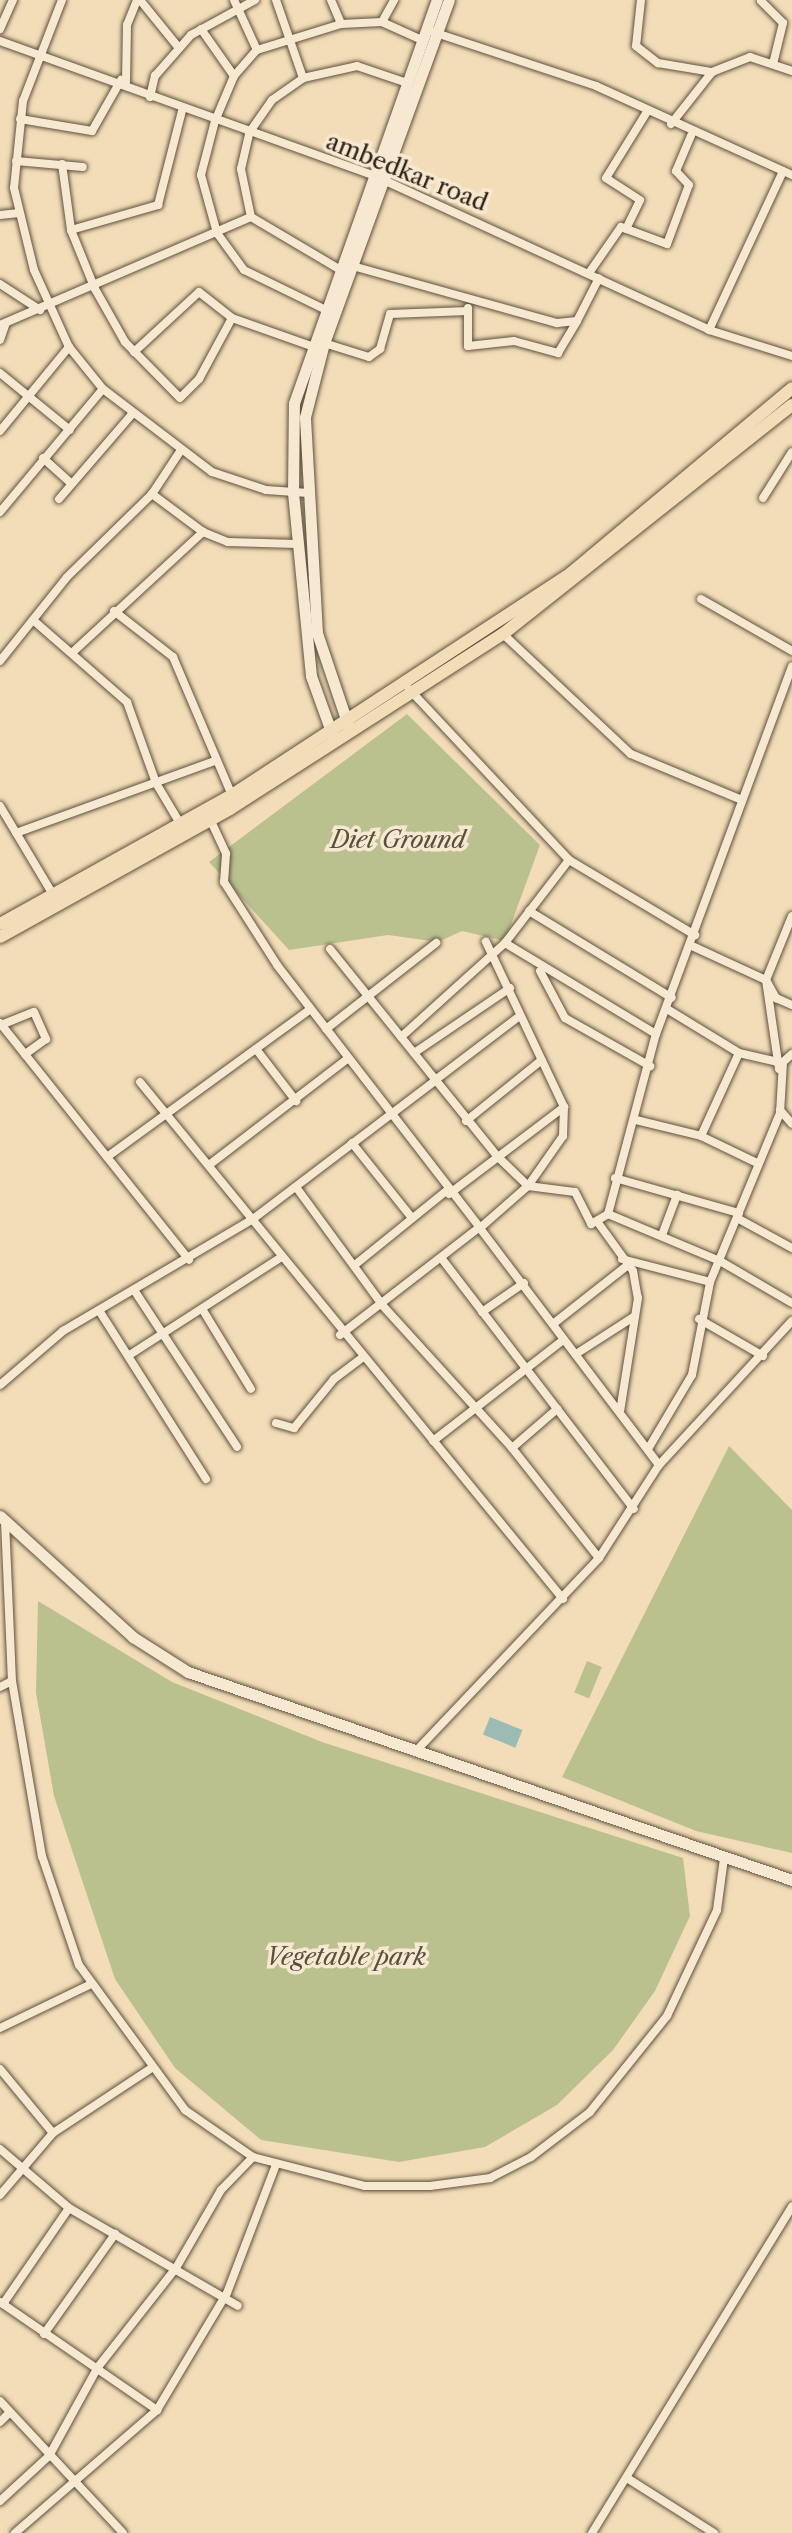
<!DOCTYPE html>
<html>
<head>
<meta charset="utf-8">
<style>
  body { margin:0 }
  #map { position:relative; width:792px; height:2533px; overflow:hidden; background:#f3ddb8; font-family:"Libre Caslon Text",serif }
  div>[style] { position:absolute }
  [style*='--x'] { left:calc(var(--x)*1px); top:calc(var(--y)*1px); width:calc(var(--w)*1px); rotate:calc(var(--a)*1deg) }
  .green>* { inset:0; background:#bac18f; transform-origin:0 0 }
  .water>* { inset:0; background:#9dbbb5; transform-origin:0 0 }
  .roads { filter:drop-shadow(0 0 2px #5e513e) drop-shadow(0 0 2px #5e513e) }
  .minor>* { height:8px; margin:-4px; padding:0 4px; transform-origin:4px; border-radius:4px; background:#f7e9d1 }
  .secondary>* { height:11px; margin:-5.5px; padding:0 5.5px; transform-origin:5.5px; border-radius:5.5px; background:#f7e9d1 }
  .primary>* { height:12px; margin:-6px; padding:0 6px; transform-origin:6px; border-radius:6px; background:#f3ddb8 }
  span { translate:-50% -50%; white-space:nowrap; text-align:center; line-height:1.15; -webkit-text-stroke:7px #f7e9d1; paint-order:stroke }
  .street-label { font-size:24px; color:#2d2216 }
  .park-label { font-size:24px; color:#57523a; font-style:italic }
</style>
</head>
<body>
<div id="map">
  <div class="green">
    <i style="clip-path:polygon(407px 714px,540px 845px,505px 941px,462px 931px,438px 942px,388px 935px,289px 950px,209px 862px)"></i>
    <i style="clip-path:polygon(729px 1446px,792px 1510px,792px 1853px,696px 1831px,562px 1777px)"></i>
    <i style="clip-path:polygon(38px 1601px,172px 1682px,322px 1742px,683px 1858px,690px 1916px,655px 1991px,613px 2050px,557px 2105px,485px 2147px,399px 2162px,261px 2140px,175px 2068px,115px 1979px,54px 1796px,36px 1693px)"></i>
    <i style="left:587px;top:1661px;width:16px;height:34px;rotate:22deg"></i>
  </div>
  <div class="water">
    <i style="left:490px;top:1717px;width:35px;height:19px;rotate:22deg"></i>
  </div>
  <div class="roads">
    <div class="minor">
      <i style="--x:62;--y:0;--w:108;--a:111.1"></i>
      <i style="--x:23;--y:101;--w:87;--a:95.9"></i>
      <i style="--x:14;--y:188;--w:84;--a:76.3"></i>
      <i style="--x:34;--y:270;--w:85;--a:65.6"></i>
      <i style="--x:69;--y:347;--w:54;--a:51"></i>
      <i style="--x:103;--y:389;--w:137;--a:37.3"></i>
      <i style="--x:212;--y:472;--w:57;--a:18.4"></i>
      <i style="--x:266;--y:490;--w:39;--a:4"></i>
      <i style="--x:140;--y:0;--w:62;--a:50.9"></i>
      <i style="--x:234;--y:0;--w:55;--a:65.3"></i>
      <i style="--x:276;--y:0;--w:83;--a:70.9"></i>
      <i style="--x:331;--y:0;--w:26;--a:67"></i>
      <i style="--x:641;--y:0;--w:46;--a:96.2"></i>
      <i style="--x:636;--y:46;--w:28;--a:38"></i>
      <i style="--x:658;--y:63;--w:55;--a:9.5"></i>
      <i style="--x:761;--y:1;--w:31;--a:45"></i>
      <i style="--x:783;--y:23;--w:42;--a:103.7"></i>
      <i style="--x:382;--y:22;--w:25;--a:-61"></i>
      <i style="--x:0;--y:29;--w:32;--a:-66"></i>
      <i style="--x:201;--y:29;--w:57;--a:54.9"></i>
      <i style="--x:433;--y:32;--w:172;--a:18.3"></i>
      <i style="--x:596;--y:86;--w:215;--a:24.4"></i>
      <i style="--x:0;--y:41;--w:401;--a:19.8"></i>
      <i style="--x:377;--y:177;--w:366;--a:24.7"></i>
      <i style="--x:709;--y:330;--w:87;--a:17.4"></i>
      <i style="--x:126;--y:82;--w:57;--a:-89"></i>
      <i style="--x:127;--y:25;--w:27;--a:-68"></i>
      <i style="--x:150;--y:97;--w:22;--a:-77"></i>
      <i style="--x:155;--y:76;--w:55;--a:-48.7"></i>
      <i style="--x:191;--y:35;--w:73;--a:-28.7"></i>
      <i style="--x:20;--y:119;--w:73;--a:9.5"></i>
      <i style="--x:92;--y:131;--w:59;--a:-60.4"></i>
      <i style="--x:671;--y:124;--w:66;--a:-51.7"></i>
      <i style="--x:712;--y:72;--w:41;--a:-21.5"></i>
      <i style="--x:750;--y:57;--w:44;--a:18.4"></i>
      <i style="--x:16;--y:161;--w:67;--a:5.1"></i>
      <i style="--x:62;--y:164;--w:67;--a:82.2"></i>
      <i style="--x:71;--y:230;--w:64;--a:67.9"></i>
      <i style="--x:95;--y:289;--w:61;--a:60.5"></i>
      <i style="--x:125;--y:342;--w:78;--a:45.5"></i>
      <i style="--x:180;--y:398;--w:27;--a:-45"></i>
      <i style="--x:199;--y:379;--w:69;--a:-61.6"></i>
      <i style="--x:0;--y:215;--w:19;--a:-6"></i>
      <i style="--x:626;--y:229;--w:32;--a:-64"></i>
      <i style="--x:640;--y:200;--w:40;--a:-147.1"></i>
      <i style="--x:606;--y:178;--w:78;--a:-58.2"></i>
      <i style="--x:71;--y:230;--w:91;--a:-16"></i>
      <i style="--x:158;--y:205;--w:101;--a:-75.7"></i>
      <i style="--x:349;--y:265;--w:216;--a:15.6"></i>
      <i style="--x:557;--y:323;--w:20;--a:-6"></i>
      <i style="--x:577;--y:321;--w:48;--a:-62.9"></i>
      <i style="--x:344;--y:272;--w:108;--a:-149.4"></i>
      <i style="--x:251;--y:217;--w:49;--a:-101.8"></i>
      <i style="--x:241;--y:169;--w:37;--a:-77"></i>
      <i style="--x:249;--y:133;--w:40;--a:-55.1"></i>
      <i style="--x:272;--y:100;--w:38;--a:-35"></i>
      <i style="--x:303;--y:78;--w:55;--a:-12.5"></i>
      <i style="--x:357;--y:66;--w:53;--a:18.8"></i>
      <i style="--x:589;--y:273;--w:56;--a:-55.2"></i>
      <i style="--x:621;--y:227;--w:49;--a:20.3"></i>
      <i style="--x:667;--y:244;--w:63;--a:-69.6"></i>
      <i style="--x:689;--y:185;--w:19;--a:-133"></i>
      <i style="--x:676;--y:171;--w:39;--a:-67"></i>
      <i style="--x:0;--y:284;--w:48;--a:33"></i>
      <i style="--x:468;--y:308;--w:38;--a:90"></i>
      <i style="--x:468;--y:346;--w:46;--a:-6.2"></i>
      <i style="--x:514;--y:341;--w:46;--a:15.3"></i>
      <i style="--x:558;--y:353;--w:37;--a:-59"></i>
      <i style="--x:324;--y:309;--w:89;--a:-154"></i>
      <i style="--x:244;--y:270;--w:46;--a:-126.1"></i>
      <i style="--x:217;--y:233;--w:60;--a:-105.4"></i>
      <i style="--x:201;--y:175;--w:56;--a:-75.5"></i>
      <i style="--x:215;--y:121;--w:49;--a:-67.1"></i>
      <i style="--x:234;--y:76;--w:35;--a:-49"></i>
      <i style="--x:257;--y:50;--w:88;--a:-17.2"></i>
      <i style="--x:341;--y:24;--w:41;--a:-2.8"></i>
      <i style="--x:382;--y:22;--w:44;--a:24.2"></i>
      <i style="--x:0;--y:325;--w:273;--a:-23.3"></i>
      <i style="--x:709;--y:330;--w:175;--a:-65"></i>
      <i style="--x:0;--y:340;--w:18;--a:-71"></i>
      <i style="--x:324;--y:343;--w:47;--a:17.3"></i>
      <i style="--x:369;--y:357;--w:14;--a:-36"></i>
      <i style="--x:380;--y:349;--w:36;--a:-74"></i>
      <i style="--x:390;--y:314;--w:78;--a:-2.2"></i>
      <i style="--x:134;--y:352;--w:88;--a:-42.7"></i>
      <i style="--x:199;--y:292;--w:42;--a:38.2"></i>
      <i style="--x:232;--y:318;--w:84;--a:19.5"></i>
      <i style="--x:0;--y:373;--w:90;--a:39.2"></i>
      <i style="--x:0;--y:431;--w:109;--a:-50.6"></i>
      <i style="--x:43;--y:458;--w:38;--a:42"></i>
      <i style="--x:763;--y:498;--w:54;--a:-57.8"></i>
      <i style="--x:59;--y:499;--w:113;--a:-49.3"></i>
      <i style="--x:0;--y:512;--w:160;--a:-50.1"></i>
      <i style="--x:203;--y:532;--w:27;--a:22"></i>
      <i style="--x:228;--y:542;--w:69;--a:1.7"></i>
      <i style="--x:701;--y:599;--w:105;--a:29.7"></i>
      <i style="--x:114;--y:611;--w:75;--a:37.9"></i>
      <i style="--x:173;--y:657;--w:150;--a:66.9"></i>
      <i style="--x:33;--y:620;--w:125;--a:41.1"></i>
      <i style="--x:127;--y:702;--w:86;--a:70.3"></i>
      <i style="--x:156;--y:783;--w:49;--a:59.2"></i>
      <i style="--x:503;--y:634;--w:175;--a:43.2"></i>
      <i style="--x:631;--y:754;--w:120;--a:22.5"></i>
      <i style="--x:74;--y:651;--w:176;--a:-42.7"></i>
      <i style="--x:203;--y:532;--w:64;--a:-143.3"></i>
      <i style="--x:0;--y:661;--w:107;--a:-51.4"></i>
      <i style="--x:67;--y:577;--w:119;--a:-44.3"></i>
      <i style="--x:152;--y:494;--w:53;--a:-56.6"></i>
      <i style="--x:409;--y:689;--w:234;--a:46.9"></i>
      <i style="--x:569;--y:860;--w:147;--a:30.8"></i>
      <i style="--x:0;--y:806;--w:107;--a:59.1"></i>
      <i style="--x:210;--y:819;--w:38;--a:65"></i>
      <i style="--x:226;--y:854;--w:28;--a:94"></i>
      <i style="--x:224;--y:882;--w:98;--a:57.4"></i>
      <i style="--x:277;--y:965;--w:332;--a:52.3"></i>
      <i style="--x:16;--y:833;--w:212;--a:-19.9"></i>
      <i style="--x:529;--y:911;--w:167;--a:31.3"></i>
      <i style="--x:505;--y:943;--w:176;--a:31.1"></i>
      <i style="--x:692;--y:946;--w:81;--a:24.7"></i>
      <i style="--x:766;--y:980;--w:21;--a:61"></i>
      <i style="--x:776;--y:998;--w:17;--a:24"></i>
      <i style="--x:330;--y:949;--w:267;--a:51.1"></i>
      <i style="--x:498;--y:1157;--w:83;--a:-37.1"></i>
      <i style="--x:540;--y:971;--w:53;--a:62"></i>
      <i style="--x:565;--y:1018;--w:98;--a:29.5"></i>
      <i style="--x:667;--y:1009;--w:84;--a:31.4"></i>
      <i style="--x:739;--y:1053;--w:40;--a:13"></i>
      <i style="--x:0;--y:1023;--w:303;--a:51.4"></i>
      <i style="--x:1;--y:1025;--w:35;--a:-22"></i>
      <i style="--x:34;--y:1012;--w:30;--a:66"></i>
      <i style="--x:46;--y:1039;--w:26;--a:144"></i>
      <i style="--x:326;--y:1029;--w:140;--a:-38"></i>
      <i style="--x:401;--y:1037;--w:140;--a:-42.1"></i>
      <i style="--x:505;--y:943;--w:105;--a:-52.4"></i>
      <i style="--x:256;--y:1049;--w:66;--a:52.4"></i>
      <i style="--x:414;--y:1053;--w:116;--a:-34.1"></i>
      <i style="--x:779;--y:1069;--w:90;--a:-98.3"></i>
      <i style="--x:766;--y:980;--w:69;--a:-67.9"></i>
      <i style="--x:434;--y:1081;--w:104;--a:-37.2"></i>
      <i style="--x:140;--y:1082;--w:668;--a:50.71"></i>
      <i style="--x:780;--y:1110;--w:18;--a:49"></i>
      <i style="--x:636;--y:1120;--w:67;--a:13.8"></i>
      <i style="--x:701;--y:1136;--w:62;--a:25.7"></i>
      <i style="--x:466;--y:1121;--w:97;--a:-38.8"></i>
      <i style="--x:701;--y:1136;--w:91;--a:-65.4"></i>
      <i style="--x:352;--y:1143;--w:96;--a:51.3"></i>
      <i style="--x:107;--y:1157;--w:250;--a:-36"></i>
      <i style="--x:209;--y:1165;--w:174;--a:-37.5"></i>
      <i style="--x:615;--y:1178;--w:129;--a:15.8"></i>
      <i style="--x:296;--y:1187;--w:147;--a:53.8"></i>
      <i style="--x:383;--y:1306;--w:192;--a:47.7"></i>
      <i style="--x:512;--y:1448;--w:140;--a:51.7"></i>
      <i style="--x:449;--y:1194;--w:61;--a:-37.1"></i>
      <i style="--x:498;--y:1157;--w:42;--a:44"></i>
      <i style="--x:528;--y:1186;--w:61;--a:-55"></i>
      <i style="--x:563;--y:1136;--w:29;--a:-88"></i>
      <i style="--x:564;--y:1107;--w:183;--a:-115.3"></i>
      <i style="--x:608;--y:1214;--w:121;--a:22.8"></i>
      <i style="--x:720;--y:1261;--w:83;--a:30.3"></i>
      <i style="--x:737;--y:1218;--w:63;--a:28.6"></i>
      <i style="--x:599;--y:1224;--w:58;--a:54.1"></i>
      <i style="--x:633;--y:1271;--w:27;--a:80"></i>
      <i style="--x:638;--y:1298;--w:115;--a:99"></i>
      <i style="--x:662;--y:1235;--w:43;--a:-69.4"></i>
      <i style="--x:442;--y:1259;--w:315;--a:52.5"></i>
      <i style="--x:622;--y:1259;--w:91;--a:14.6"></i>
      <i style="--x:356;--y:1264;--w:116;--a:-39"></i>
      <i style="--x:136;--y:1293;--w:184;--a:56.7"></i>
      <i style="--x:100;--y:1312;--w:198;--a:57.6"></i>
      <i style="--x:204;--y:1312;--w:90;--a:58.6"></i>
      <i style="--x:482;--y:1312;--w:51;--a:-34.6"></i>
      <i style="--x:699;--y:1319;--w:74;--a:30"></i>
      <i style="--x:553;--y:1324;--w:95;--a:-38.2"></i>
      <i style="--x:340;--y:1335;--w:172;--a:-37.7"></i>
      <i style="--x:131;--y:1354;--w:177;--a:-32.8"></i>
      <i style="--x:576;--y:1354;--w:70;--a:-32.8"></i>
      <i style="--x:0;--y:1385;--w:83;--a:-40.6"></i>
      <i style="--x:63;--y:1331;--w:221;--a:-30.5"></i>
      <i style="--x:253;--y:1219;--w:228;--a:-37.2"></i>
      <i style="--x:276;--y:1423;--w:19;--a:16"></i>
      <i style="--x:294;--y:1428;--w:63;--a:-50.8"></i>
      <i style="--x:334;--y:1379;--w:34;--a:-37"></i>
      <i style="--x:433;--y:1441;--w:165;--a:-37.8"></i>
      <i style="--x:512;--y:1448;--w:60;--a:-40.9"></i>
      <i style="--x:648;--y:1449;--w:86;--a:-59.3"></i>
      <i style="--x:692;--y:1375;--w:95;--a:-79"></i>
      <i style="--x:710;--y:1282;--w:183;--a:-67.5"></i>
      <i style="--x:780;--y:1113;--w:51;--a:-86.6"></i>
      <i style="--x:783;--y:1062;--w:12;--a:-42"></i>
      <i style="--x:659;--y:1465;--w:297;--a:-127.1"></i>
      <i style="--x:480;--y:1228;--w:64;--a:-41.2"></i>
      <i style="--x:528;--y:1186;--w:47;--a:7.3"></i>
      <i style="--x:575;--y:1192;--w:36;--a:63"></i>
      <i style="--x:591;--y:1224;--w:20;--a:-30"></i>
      <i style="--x:608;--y:1214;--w:186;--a:-75.1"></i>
      <i style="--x:656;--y:1034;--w:392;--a:-69.7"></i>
      <i style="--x:5;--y:1521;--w:160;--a:87.5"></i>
      <i style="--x:12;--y:1681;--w:178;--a:80.3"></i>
      <i style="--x:42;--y:1856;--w:115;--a:71.3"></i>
      <i style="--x:79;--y:1965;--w:180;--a:53.8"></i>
      <i style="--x:185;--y:2110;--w:83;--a:34.7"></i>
      <i style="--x:253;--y:2157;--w:116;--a:14.5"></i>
      <i style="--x:365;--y:2186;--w:65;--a:0"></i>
      <i style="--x:430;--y:2186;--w:61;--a:-7.6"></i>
      <i style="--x:490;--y:2178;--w:46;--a:-27.1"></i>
      <i style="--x:531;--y:2157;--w:74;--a:-37.3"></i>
      <i style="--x:590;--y:2112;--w:123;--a:-51.3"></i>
      <i style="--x:667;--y:2016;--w:117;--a:-64.7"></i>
      <i style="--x:717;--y:1910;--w:52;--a:-82.3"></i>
      <i style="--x:0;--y:1687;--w:13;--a:-27"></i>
      <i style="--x:415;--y:1752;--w:267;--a:-46.5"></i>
      <i style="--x:599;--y:1558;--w:111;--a:-57.2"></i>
      <i style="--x:659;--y:1465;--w:196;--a:-47.3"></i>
      <i style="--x:0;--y:2028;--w:101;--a:-25.8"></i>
      <i style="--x:0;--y:2069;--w:83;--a:50.4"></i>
      <i style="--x:0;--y:2149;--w:91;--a:40.5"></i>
      <i style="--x:69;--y:2208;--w:195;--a:30.1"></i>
      <i style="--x:0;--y:2195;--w:82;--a:-49.5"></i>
      <i style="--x:53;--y:2133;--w:116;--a:-33.4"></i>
      <i style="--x:0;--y:2302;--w:191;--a:34.5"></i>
      <i style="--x:3;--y:2304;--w:116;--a:-55.5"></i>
      <i style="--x:44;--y:2334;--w:123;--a:-54.6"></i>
      <i style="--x:0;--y:2401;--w:180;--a:47"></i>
      <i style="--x:0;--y:2422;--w:14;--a:-45"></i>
      <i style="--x:627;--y:2478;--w:103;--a:32.3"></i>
      <i style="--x:0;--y:2501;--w:67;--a:-42.6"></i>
      <i style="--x:49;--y:2456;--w:102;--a:-61.2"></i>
      <i style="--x:98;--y:2367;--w:126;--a:-51.8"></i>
      <i style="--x:176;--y:2268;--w:90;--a:-60"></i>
      <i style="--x:221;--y:2190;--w:46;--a:-45.9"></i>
      <i style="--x:15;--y:2533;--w:188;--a:-40.9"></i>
      <i style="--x:157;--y:2410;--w:136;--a:-59.1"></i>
      <i style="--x:227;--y:2293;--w:135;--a:-69.1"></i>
      <i style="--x:592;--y:2533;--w:383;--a:-58.5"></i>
    </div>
    <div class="secondary">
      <i style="--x:349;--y:728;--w:100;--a:-108.6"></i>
      <i style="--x:317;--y:633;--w:216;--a:-93.2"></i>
      <i style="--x:305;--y:417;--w:76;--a:-75.6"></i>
      <i style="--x:324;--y:343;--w:365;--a:-70"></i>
      <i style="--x:333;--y:737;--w:65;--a:-109.8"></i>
      <i style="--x:311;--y:676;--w:184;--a:-95.6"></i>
      <i style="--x:293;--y:493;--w:90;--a:-89.4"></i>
      <i style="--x:294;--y:403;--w:428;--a:-70.5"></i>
      <i style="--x:0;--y:1516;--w:180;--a:42.3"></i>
      <i style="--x:133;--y:1637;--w:65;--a:32.5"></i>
      <i style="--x:188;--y:1672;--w:639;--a:19"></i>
    </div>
    <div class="primary">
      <i style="--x:0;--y:924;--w:265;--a:-29.1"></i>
      <i style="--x:232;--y:795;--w:405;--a:-33.2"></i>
      <i style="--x:571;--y:573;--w:288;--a:-39.9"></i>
      <i style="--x:0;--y:937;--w:263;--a:-29.1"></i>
      <i style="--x:230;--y:809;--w:324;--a:-32.7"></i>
      <i style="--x:503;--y:634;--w:369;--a:-38.4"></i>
    </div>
  </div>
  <div class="street-label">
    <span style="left:407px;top:172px;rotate:22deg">ambedkar road</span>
  </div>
  <div class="park-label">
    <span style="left:398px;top:840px">Diet Ground</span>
    <span style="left:346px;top:1957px">Vegetable park</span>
  </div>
</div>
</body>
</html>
